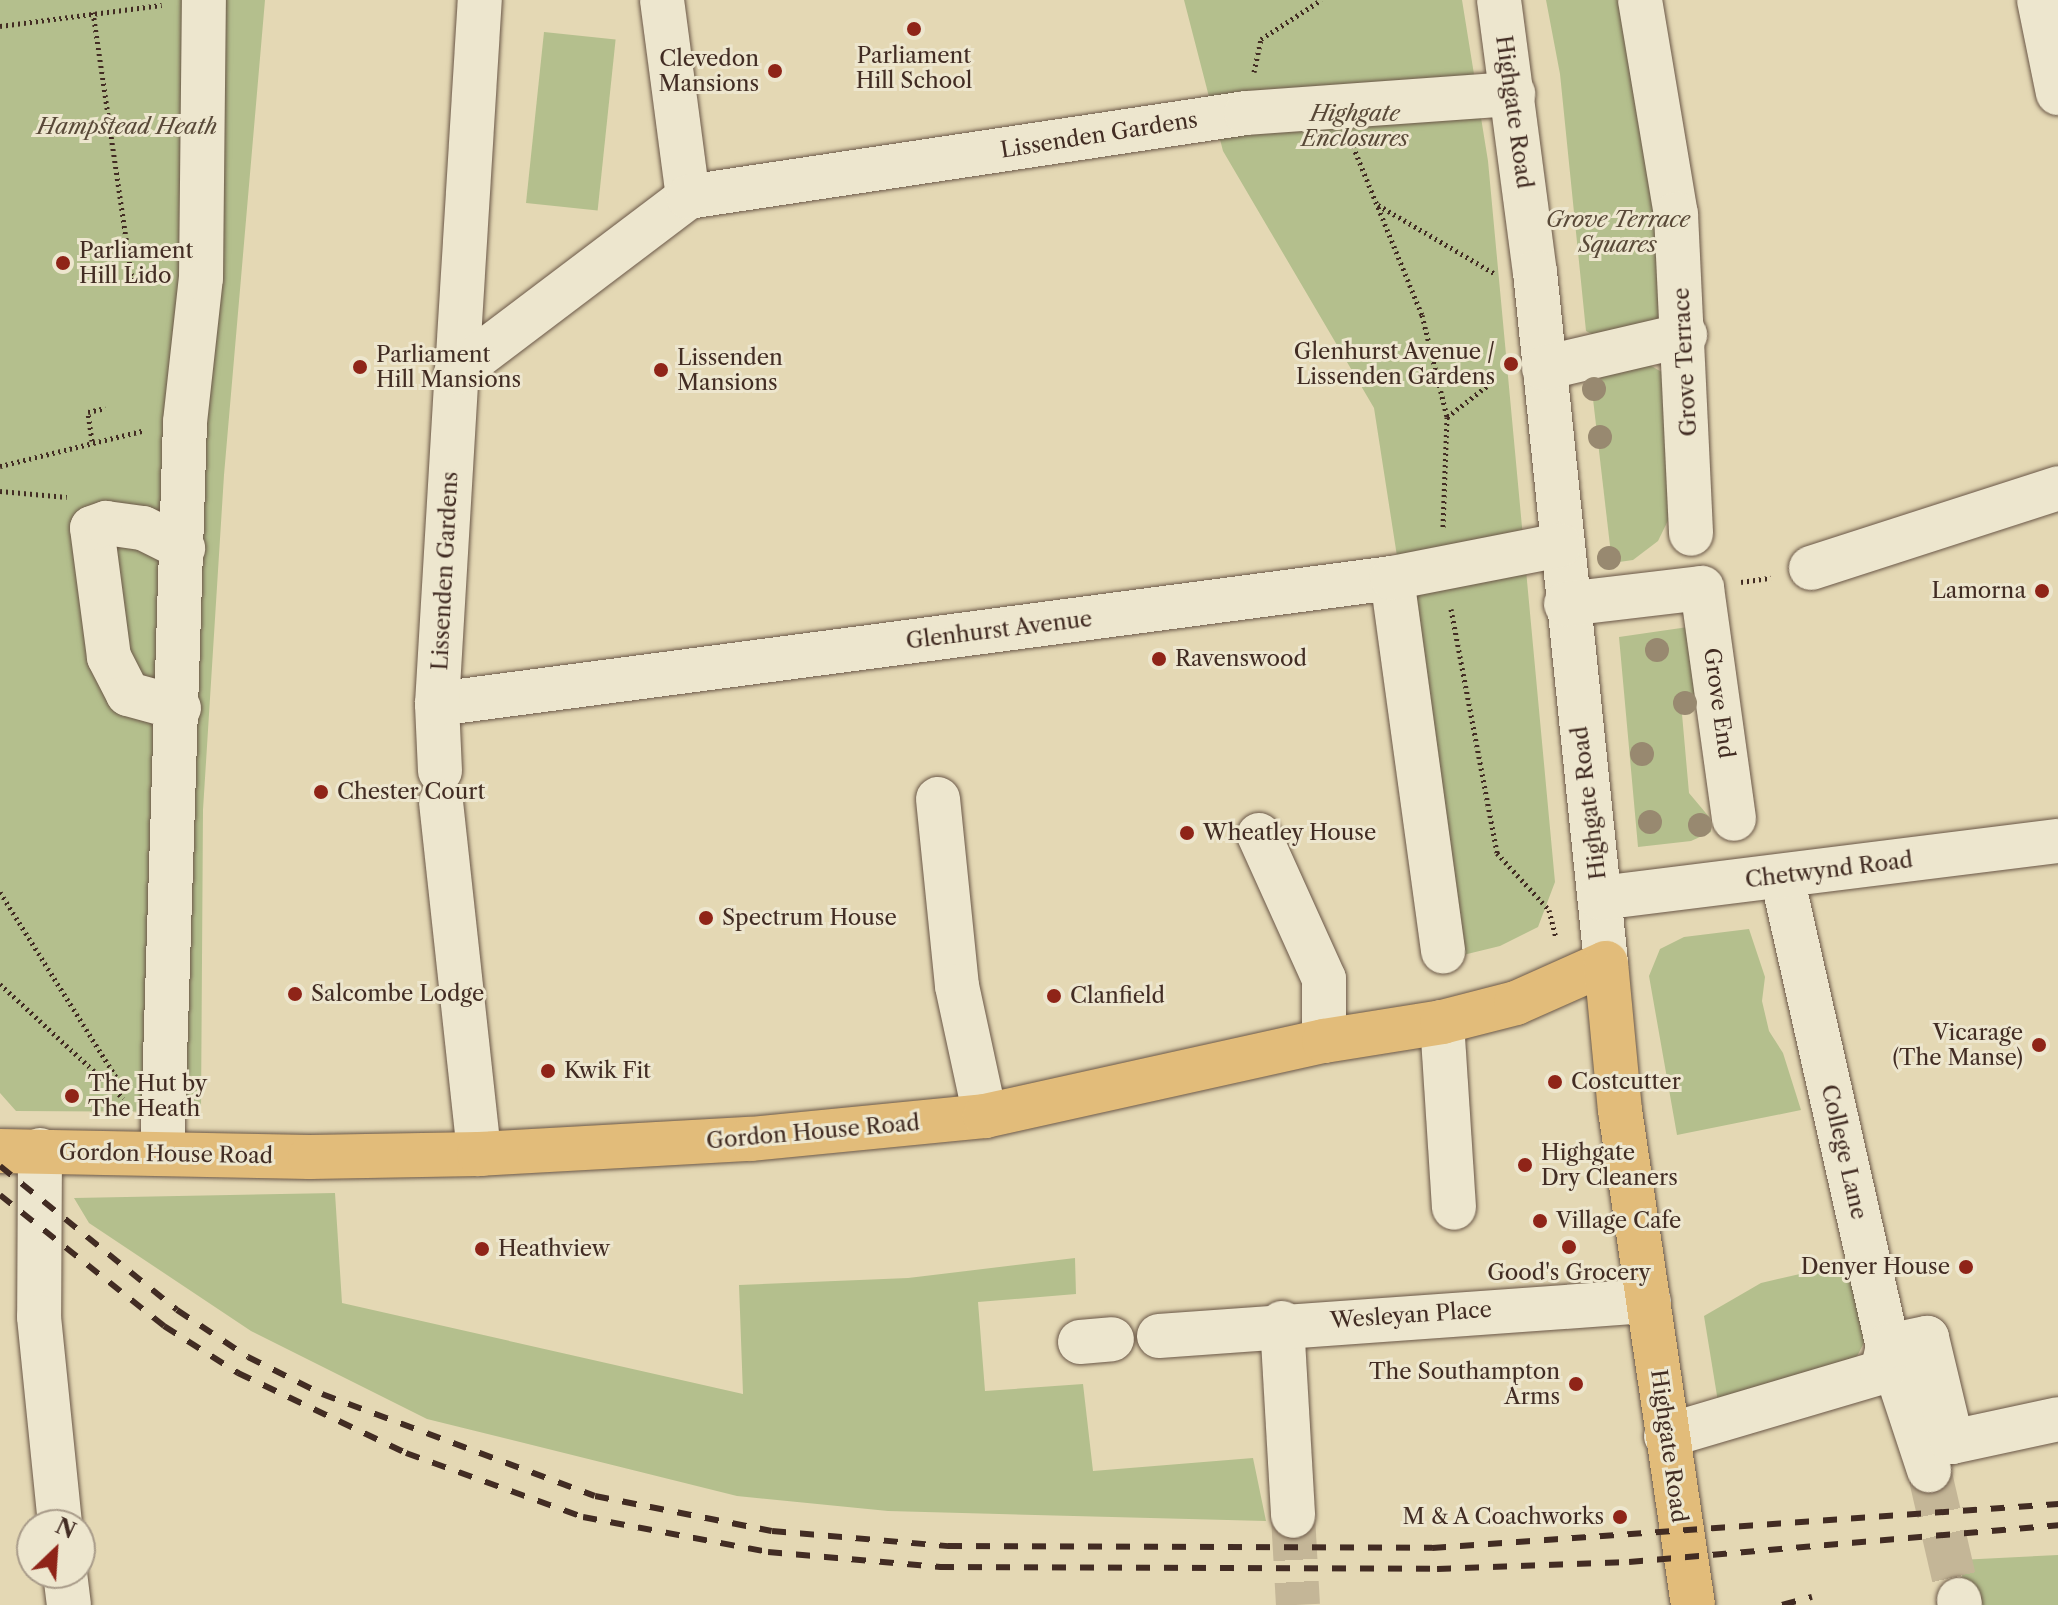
<!DOCTYPE html>
<html>
<head>
<meta charset="utf-8">
<style>
  body { margin:0 }
  #map { position:relative; width:2058px; height:1605px; overflow:hidden; background:#e4d8b4; font-family:"Libre Caslon Text",serif }
  div>[style] { position:absolute }
  [style*='--x'] { left:calc(var(--x)*1px); top:calc(var(--y)*1px); width:calc(var(--w)*1px); rotate:calc(var(--a)*1deg) }
  .green>* { inset:0; background:#b4bf8d; transform-origin:0 0 }
  .minor-tunnel>* { height:44px; margin-top:-22px; transform-origin:0; background:repeating-linear-gradient(90deg,#c4b697 0 44px,transparent 0 66px) }
  .path>* { height:5px; margin-top:-2.5px; transform-origin:0; background:repeating-linear-gradient(90deg,#422c23 0 2px,transparent 0 6px) }
  .roads { filter:drop-shadow(0 0 2px #6a5747) drop-shadow(0 0 2px #6a5747) }
  .minor>* { height:44px; margin:-22px; padding:0 22px; transform-origin:22px; border-radius:22px; background:#ede6ce }
  .major>* { height:44px; margin:-22px; padding:0 22px; transform-origin:22px; border-radius:22px; background:#e2bc7a }
  .rail>* { height:6px; margin-top:-3px; transform-origin:0; background:repeating-linear-gradient(90deg,#422c23 0 14px,transparent 0 28px) }
  .trees>* { width:24px; height:24px; margin:-12px; border-radius:50%; background:#988970 }
  .dots>* { width:22px; height:22px; translate:-50% -50%; box-sizing:border-box; border:4px solid #ede6ce; border-radius:50% }
  span { translate:-50% -50%; white-space:nowrap; text-align:center; line-height:1.15; -webkit-text-stroke:6px #ede6ce; paint-order:stroke }
  .poi-label { font-size:22px; color:#422c23 }
  .right { translate:-100% -50%; text-align:right }
  .left { translate:0 -50%; text-align:left }
  .street-label { font-size:22px; color:#422c23 }
  .park-label { font-size:22px; color:#594938; font-style:italic }
  .north { position:absolute; left:16px; top:1509px; width:80px; height:80px; box-sizing:border-box; background:#ede6ce; border:2px solid #a99c8a; border-radius:50%; rotate:25deg; font-size:22px; font-weight:700; line-height:32px; text-align:center; color:#422c23 }
  .north::after { content:''; display:block; margin:auto; width:28px; height:36px; background:#8f2418; clip-path:polygon(50% 0,100% 100%,50% 72%,0 100%) }
</style>
</head>
<body>
<div id="map">
  <div class="green">
    <i style="clip-path:polygon(0 0,265px 0,224px 475px,203px 810px,201px 1112px,16px 1111px,0 1093px)"></i>
    <i style="clip-path:polygon(1184px 0,1462px 0,1488px 161px,1555px 882px,1538px 927px,1500px 946px,1459px 956px,1374px 408px,1223px 151px)"></i>
    <i style="clip-path:polygon(1546px 0,1623px 0,1659px 222px,1667px 315px,1655px 327px,1603px 340px,1586px 331px,1560px 74px)"></i>
    <i style="left:544px;top:32px;width:72px;height:172px;rotate:6deg"></i>
    <i style="clip-path:polygon(1648px 364px,1665px 374px,1677px 502px,1658px 541px,1633px 560px,1612px 563px,1593px 399px,1599px 379px,1613px 368px)"></i>
    <i style="clip-path:polygon(1688px 627px,1703px 688px,1682px 714px,1689px 793px,1710px 818px,1711px 832px,1691px 841px,1638px 847px,1619px 637px)"></i>
    <i style="clip-path:polygon(1749px 929px,1765px 977px,1762px 1001px,1769px 1031px,1783px 1053px,1801px 1110px,1677px 1135px,1649px 976px,1660px 949px,1684px 937px)"></i>
    <i style="clip-path:polygon(335px 1193px,342px 1303px,743px 1394px,739px 1285px,908px 1278px,1075px 1258px,1076px 1294px,978px 1302px,985px 1391px,1083px 1384px,1093px 1471px,1253px 1458px,1266px 1521px,888px 1511px,737px 1496px,427px 1419px,251px 1331px,89px 1223px,74px 1198px)"></i>
    <i style="clip-path:polygon(1852px 1262px,1869px 1333px,1852px 1366px,1719px 1408px,1704px 1316px,1761px 1283px)"></i>
    <i style="clip-path:polygon(2058px 1555px,2058px 1605px,1968px 1605px,1959px 1560px)"></i>
  </div>
  <div class="minor-tunnel">
    <i style="--x:1929;--y:1470;--w:133;--a:77"></i>
    <i style="--x:1293;--y:1516;--w:89;--a:86.8"></i>
  </div>
  <div class="path">
    <i style="--x:93;--y:12;--w:271;--a:81.7"></i>
    <i style="--x:132;--y:280;--w:28;--a:-2"></i>
    <i style="--x:0;--y:26;--w:163;--a:-7.4"></i>
    <i style="--x:1254;--y:72;--w:34;--a:-78"></i>
    <i style="--x:1261;--y:39;--w:72;--a:-33"></i>
    <i style="--x:1353;--y:146;--w:183;--a:67.8"></i>
    <i style="--x:1422;--y:315;--w:105;--a:76.2"></i>
    <i style="--x:1447;--y:417;--w:111;--a:92.1"></i>
    <i style="--x:1378;--y:205;--w:134;--a:30.4"></i>
    <i style="--x:1447;--y:417;--w:56;--a:-37.7"></i>
    <i style="--x:92;--y:441;--w:29;--a:-98"></i>
    <i style="--x:88;--y:412;--w:18;--a:-13"></i>
    <i style="--x:0;--y:466;--w:149;--a:-13.9"></i>
    <i style="--x:0;--y:491;--w:67;--a:5.1"></i>
    <i style="--x:1741;--y:582;--w:30;--a:-8"></i>
    <i style="--x:1451;--y:609;--w:248;--a:79.3"></i>
    <i style="--x:1497;--y:853;--w:77;--a:47.6"></i>
    <i style="--x:1549;--y:910;--w:29;--a:76"></i>
    <i style="--x:0;--y:892;--w:228;--a:57.9"></i>
    <i style="--x:0;--y:984;--w:168;--a:42.8"></i>
  </div>
  <div class="roads">
    <div class="minor">
      <i style="--x:662;--y:0;--w:199;--a:82.5"></i>
      <i style="--x:1499;--y:0;--w:274;--a:82.5"></i>
      <i style="--x:1535;--y:272;--w:695;--a:84.13"></i>
      <i style="--x:1640;--y:0;--w:217;--a:80.5"></i>
      <i style="--x:1676;--y:214;--w:320;--a:87.3"></i>
      <i style="--x:2039;--y:0;--w:95;--a:78.5"></i>
      <i style="--x:1544;--y:368;--w:145;--a:-13.2"></i>
      <i style="--x:457;--y:372;--w:373;--a:-86.5"></i>
      <i style="--x:1811;--y:568;--w:260;--a:-17.9"></i>
      <i style="--x:1392;--y:578;--w:377;--a:82.2"></i>
      <i style="--x:1566;--y:604;--w:137;--a:-6.7"></i>
      <i style="--x:1702;--y:588;--w:233;--a:82.1"></i>
      <i style="--x:437;--y:704;--w:963;--a:-7.52"></i>
      <i style="--x:1392;--y:578;--w:171;--a:-11.1"></i>
      <i style="--x:179;--y:708;--w:53;--a:-164.6"></i>
      <i style="--x:128;--y:694;--w:42;--a:-117.2"></i>
      <i style="--x:109;--y:657;--w:130;--a:-97.5"></i>
      <i style="--x:92;--y:528;--w:15;--a:-20"></i>
      <i style="--x:106;--y:523;--w:37;--a:8"></i>
      <i style="--x:143;--y:528;--w:45;--a:26.6"></i>
      <i style="--x:440;--y:771;--w:67;--a:-92.6"></i>
      <i style="--x:437;--y:704;--w:333;--a:-86.6"></i>
      <i style="--x:457;--y:372;--w:290;--a:-37.1"></i>
      <i style="--x:688;--y:197;--w:564;--a:-8.56"></i>
      <i style="--x:1246;--y:113;--w:268;--a:-4.1"></i>
      <i style="--x:938;--y:799;--w:188;--a:84.2"></i>
      <i style="--x:957;--y:986;--w:133;--a:77.8"></i>
      <i style="--x:441;--y:802;--w:354;--a:83.8"></i>
      <i style="--x:1259;--y:835;--w:158;--a:65.7"></i>
      <i style="--x:1324;--y:979;--w:62;--a:90"></i>
      <i style="--x:1782;--y:877;--w:481;--a:77.3"></i>
      <i style="--x:1888;--y:1346;--w:131;--a:71.7"></i>
      <i style="--x:1600;--y:898;--w:462;--a:-7.1"></i>
      <i style="--x:1442;--y:1022;--w:186;--a:86.3"></i>
      <i style="--x:40;--y:1150;--w:167;--a:90.3"></i>
      <i style="--x:39;--y:1317;--w:209;--a:84.2"></i>
      <i style="--x:162;--y:1154;--w:732;--a:-88.2"></i>
      <i style="--x:185;--y:422;--w:145;--a:-83.7"></i>
      <i style="--x:201;--y:278;--w:278;--a:-89.4"></i>
      <i style="--x:1282;--y:1323;--w:193;--a:86.7"></i>
      <i style="--x:1159;--y:1336;--w:491;--a:-4.1"></i>
      <i style="--x:1080;--y:1342;--w:32;--a:-5"></i>
      <i style="--x:1666;--y:1436;--w:225;--a:-16.5"></i>
      <i style="--x:1882;--y:1372;--w:27;--a:-77"></i>
      <i style="--x:1888;--y:1346;--w:40;--a:-12"></i>
      <i style="--x:1927;--y:1338;--w:107;--a:76.5"></i>
      <i style="--x:1952;--y:1442;--w:108;--a:-12.2"></i>
      <i style="--x:65;--y:1573;--w:32;--a:83"></i>
      <i style="--x:1959;--y:1600;--w:5;--a:79"></i>
    </div>
    <div class="major">
      <i style="--x:0;--y:1151;--w:310;--a:1.1"></i>
      <i style="--x:310;--y:1157;--w:169;--a:-1"></i>
      <i style="--x:479;--y:1154;--w:272;--a:-3.2"></i>
      <i style="--x:751;--y:1139;--w:235;--a:-5.6"></i>
      <i style="--x:985;--y:1116;--w:347;--a:-12.5"></i>
      <i style="--x:1324;--y:1041;--w:120;--a:-9.1"></i>
      <i style="--x:1442;--y:1022;--w:76;--a:-14.4"></i>
      <i style="--x:1516;--y:1003;--w:98;--a:-24"></i>
      <i style="--x:1606;--y:963;--w:148;--a:84.6"></i>
      <i style="--x:1620;--y:1110;--w:500;--a:81.61"></i>
    </div>
  </div>
  <div class="rail">
    <i style="--x:0;--y:1166;--w:228;--a:39.1"></i>
    <i style="--x:177;--y:1310;--w:85;--a:33.5"></i>
    <i style="--x:248;--y:1357;--w:83;--a:26.6"></i>
    <i style="--x:322;--y:1394;--w:291;--a:20.5"></i>
    <i style="--x:595;--y:1496;--w:180;--a:11.2"></i>
    <i style="--x:772;--y:1531;--w:177;--a:4.9"></i>
    <i style="--x:948;--y:1546;--w:484;--a:0.2"></i>
    <i style="--x:1432;--y:1548;--w:628;--a:-4.02"></i>
    <i style="--x:0;--y:1195;--w:210;--a:38.6"></i>
    <i style="--x:164;--y:1326;--w:88;--a:32.4"></i>
    <i style="--x:238;--y:1373;--w:186;--a:25.5"></i>
    <i style="--x:406;--y:1453;--w:188;--a:19.9"></i>
    <i style="--x:583;--y:1517;--w:188;--a:10.7"></i>
    <i style="--x:768;--y:1552;--w:173;--a:5"></i>
    <i style="--x:940;--y:1567;--w:497;--a:0.2"></i>
    <i style="--x:1437;--y:1569;--w:192;--a:-2.1"></i>
    <i style="--x:1629;--y:1562;--w:431;--a:-4.9"></i>
    <i style="--x:1782;--y:1605;--w:31;--a:-15"></i>
  </div>
  <div class="trees">
    <i style="left:1594px;top:389px"></i>
    <i style="left:1600px;top:437px"></i>
    <i style="left:1609px;top:558px"></i>
    <i style="left:1657px;top:650px"></i>
    <i style="left:1685px;top:703px"></i>
    <i style="left:1642px;top:754px"></i>
    <i style="left:1650px;top:822px"></i>
    <i style="left:1700px;top:825px"></i>
  </div>
  <div class="dots">
    <i style="left:914px;top:29px;background:#8f2418"></i>
    <i style="left:775px;top:71px;background:#8f2418"></i>
    <i style="left:63px;top:263px;background:#8f2418"></i>
    <i style="left:1511px;top:364px;background:#8f2418"></i>
    <i style="left:360px;top:367px;background:#8f2418"></i>
    <i style="left:661px;top:370px;background:#8f2418"></i>
    <i style="left:2042px;top:591px;background:#8f2418"></i>
    <i style="left:1159px;top:659px;background:#8f2418"></i>
    <i style="left:321px;top:792px;background:#8f2418"></i>
    <i style="left:1187px;top:833px;background:#8f2418"></i>
    <i style="left:706px;top:918px;background:#8f2418"></i>
    <i style="left:295px;top:994px;background:#8f2418"></i>
    <i style="left:1054px;top:996px;background:#8f2418"></i>
    <i style="left:2039px;top:1045px;background:#8f2418"></i>
    <i style="left:548px;top:1071px;background:#8f2418"></i>
    <i style="left:1555px;top:1082px;background:#8f2418"></i>
    <i style="left:72px;top:1096px;background:#8f2418"></i>
    <i style="left:1525px;top:1165px;background:#8f2418"></i>
    <i style="left:1540px;top:1221px;background:#8f2418"></i>
    <i style="left:1569px;top:1247px;background:#8f2418"></i>
    <i style="left:482px;top:1249px;background:#8f2418"></i>
    <i style="left:1966px;top:1267px;background:#8f2418"></i>
    <i style="left:1576px;top:1384px;background:#8f2418"></i>
    <i style="left:1620px;top:1517px;background:#8f2418"></i>
  </div>
  <div class="poi-label">
    <span style="left:914px;top:68px">Parliament<br>Hill School</span>
    <span class="right" style="left:759px;top:71px">Clevedon<br>Mansions</span>
    <span class="left" style="left:79px;top:263px">Parliament<br>Hill Lido</span>
    <span class="right" style="left:1495px;top:364px">Glenhurst Avenue /<br>Lissenden Gardens</span>
    <span class="left" style="left:376px;top:367px">Parliament<br>Hill Mansions</span>
    <span class="left" style="left:677px;top:370px">Lissenden<br>Mansions</span>
    <span class="right" style="left:2026px;top:591px">Lamorna</span>
    <span class="left" style="left:1175px;top:659px">Ravenswood</span>
    <span class="left" style="left:337px;top:792px">Chester Court</span>
    <span class="left" style="left:1203px;top:833px">Wheatley House</span>
    <span class="left" style="left:722px;top:918px">Spectrum House</span>
    <span class="left" style="left:311px;top:994px">Salcombe Lodge</span>
    <span class="left" style="left:1070px;top:996px">Clanfield</span>
    <span class="right" style="left:2023px;top:1045px">Vicarage<br>(The Manse)</span>
    <span class="left" style="left:564px;top:1071px">Kwik Fit</span>
    <span class="left" style="left:1571px;top:1082px">Costcutter</span>
    <span class="left" style="left:88px;top:1096px">The Hut by<br>The Heath</span>
    <span class="left" style="left:1541px;top:1165px">Highgate<br>Dry Cleaners</span>
    <span class="left" style="left:1556px;top:1221px">Village Cafe</span>
    <span class="left" style="left:498px;top:1249px">Heathview</span>
    <span class="right" style="left:1950px;top:1267px">Denyer House</span>
    <span style="left:1569px;top:1273px">Good's Grocery</span>
    <span class="right" style="left:1560px;top:1384px">The Southampton<br>Arms</span>
    <span class="right" style="left:1604px;top:1517px">M &amp; A Coachworks</span>
  </div>
  <div class="street-label">
    <span style="left:1514px;top:112px;rotate:82deg">Highgate Road</span>
    <span style="left:1099px;top:135px;rotate:-9deg">Lissenden Gardens</span>
    <span style="left:1685px;top:362px;rotate:-93deg">Grove Terrace</span>
    <span style="left:445px;top:571px;rotate:-87deg">Lissenden Gardens</span>
    <span style="left:999px;top:630px;rotate:-7deg">Glenhurst Avenue</span>
    <span style="left:1719px;top:703px;rotate:82deg">Grove End</span>
    <span style="left:1589px;top:803px;rotate:-97deg">Highgate Road</span>
    <span style="left:1829px;top:870px;rotate:-7deg">Chetwynd Road</span>
    <span style="left:813px;top:1132px;rotate:-5deg">Gordon House Road</span>
    <span style="left:1844px;top:1152px;rotate:77deg">College Lane</span>
    <span style="left:166px;top:1154px;rotate:1deg">Gordon House Road</span>
    <span style="left:1411px;top:1315px;rotate:-4deg">Wesleyan Place</span>
    <span style="left:1669px;top:1446px;rotate:82deg">Highgate Road</span>
  </div>
  <div class="park-label">
    <span style="left:1355px;top:126px">Highgate<br>Enclosures</span>
    <span style="left:127px;top:127px">Hampstead Heath</span>
    <span style="left:1618px;top:232px">Grove Terrace<br>Squares</span>
  </div>
  <div class="north">N</div>
</div>
</body>
</html>
